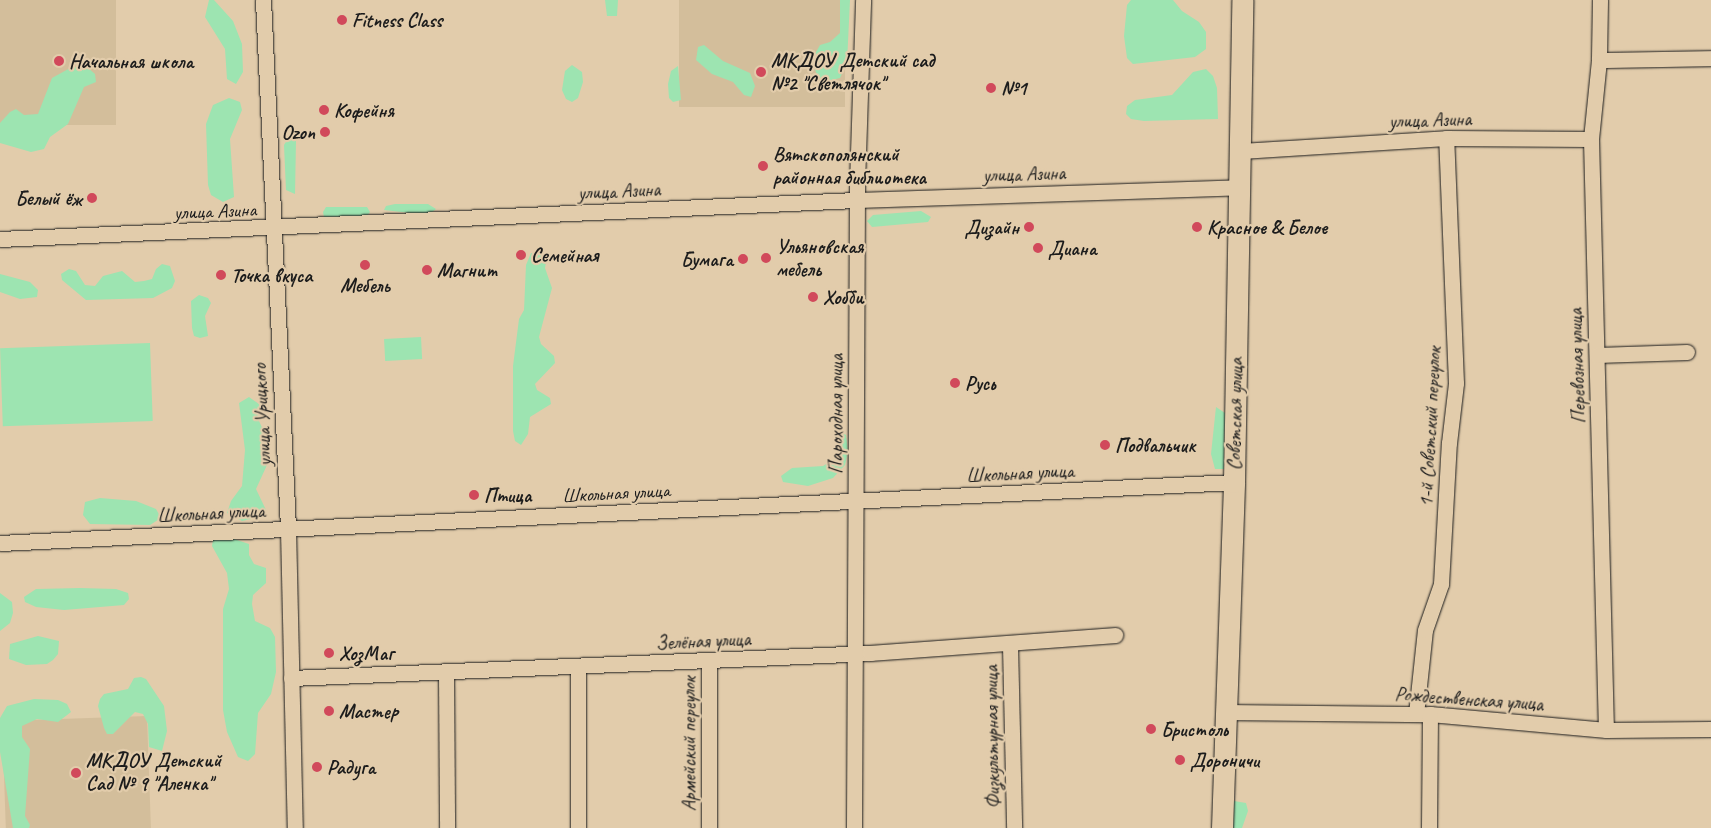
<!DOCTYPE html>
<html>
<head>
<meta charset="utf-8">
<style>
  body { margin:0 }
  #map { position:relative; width:1711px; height:828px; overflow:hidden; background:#e2ccab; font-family:Caveat,sans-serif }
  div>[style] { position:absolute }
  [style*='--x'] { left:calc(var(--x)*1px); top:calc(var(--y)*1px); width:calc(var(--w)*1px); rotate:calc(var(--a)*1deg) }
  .built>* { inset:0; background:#d3be9b; transform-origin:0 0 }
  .green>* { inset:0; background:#9de4b1; transform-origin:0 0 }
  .roads { filter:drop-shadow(0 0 1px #1c1c1c) drop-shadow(0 0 1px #1c1c1c) }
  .street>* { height:15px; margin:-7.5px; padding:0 7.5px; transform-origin:7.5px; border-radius:7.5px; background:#e2ccab }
  .secondary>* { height:21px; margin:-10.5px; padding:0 10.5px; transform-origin:10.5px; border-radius:10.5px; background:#e2ccab }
  .dots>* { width:14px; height:14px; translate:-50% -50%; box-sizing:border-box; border:2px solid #e2ccab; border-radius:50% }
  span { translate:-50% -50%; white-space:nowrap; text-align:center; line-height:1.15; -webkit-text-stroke:4.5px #e2ccab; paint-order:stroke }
  .poi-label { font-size:20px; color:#1c1c1c; font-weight:700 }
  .left { translate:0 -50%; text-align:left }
  .right { translate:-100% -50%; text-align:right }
  .street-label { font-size:20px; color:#1c1c1c }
</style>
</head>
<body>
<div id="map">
  <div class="built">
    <i style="left:0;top:0;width:116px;height:125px"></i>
    <i style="left:679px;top:0;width:166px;height:107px"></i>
    <i style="left:147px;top:716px;width:112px;height:145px;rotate:88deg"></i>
  </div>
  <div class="green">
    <i style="clip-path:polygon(209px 0,214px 0,233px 21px,242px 44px,243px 72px,236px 84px,227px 79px,225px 49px,205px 17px)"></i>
    <i style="clip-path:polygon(605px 0,618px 0,617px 16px,607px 16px)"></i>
    <i style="clip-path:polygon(840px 0,850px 0,847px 63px,840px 78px,824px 82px,818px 79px,812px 59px,820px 45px,830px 42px,840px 33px)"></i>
    <i style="clip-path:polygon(1131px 0,1173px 0,1182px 11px,1199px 22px,1206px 32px,1206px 49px,1195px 57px,1133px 64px,1127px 58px,1124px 36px,1127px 5px)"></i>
    <i style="clip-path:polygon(704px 45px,723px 61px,750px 73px,755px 86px,751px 97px,744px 95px,733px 82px,712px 74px,696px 60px,698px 47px)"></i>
    <i style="clip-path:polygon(572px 65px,582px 72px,583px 82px,578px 98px,572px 102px,566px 99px,562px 90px,565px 71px)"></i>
    <i style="clip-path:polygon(678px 66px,681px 100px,673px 102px,669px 98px,668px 84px,671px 71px)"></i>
    <i style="clip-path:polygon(72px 67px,87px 67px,95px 74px,96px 82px,84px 87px,68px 124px,50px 137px,44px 149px,31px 152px,0 143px,0 123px,10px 112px,16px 109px,24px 115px,38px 114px,52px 78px)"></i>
    <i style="clip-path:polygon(1206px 69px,1213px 76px,1217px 88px,1218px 119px,1144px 121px,1131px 119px,1126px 114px,1127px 106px,1135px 100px,1172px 95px,1193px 72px)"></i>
    <i style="clip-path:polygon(229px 98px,240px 102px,242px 110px,230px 139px,234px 197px,223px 202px,211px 195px,208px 185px,206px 124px,213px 105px)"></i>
    <i style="clip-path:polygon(291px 134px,296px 135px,296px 141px,295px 194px,286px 190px,284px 145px)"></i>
    <i style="clip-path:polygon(395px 204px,428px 204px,436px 209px,428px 215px,384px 210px,386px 206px)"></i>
    <i style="clip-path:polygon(326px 207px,367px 207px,370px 212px,367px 216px,324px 217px,323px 212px)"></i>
    <i style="clip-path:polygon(921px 211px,931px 217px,928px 222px,872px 227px,867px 221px,873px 215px)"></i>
    <i style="clip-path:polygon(531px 253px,544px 253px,547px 257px,545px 268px,552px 288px,539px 337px,541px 344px,554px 356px,555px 363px,535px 384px,537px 390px,550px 398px,551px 404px,530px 417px,528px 434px,521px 445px,515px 441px,513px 431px,513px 366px,519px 319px,524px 310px,526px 265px)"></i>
    <i style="clip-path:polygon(162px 264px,170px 266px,175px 281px,172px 288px,153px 298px,86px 300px,62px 280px,61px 274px,69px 269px,76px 271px,85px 285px,95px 286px,103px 276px,122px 271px,135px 282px,144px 281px,152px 279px,156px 269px)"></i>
    <i style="clip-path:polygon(0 274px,30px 282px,38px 290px,37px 297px,20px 299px,0 292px)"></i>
    <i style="clip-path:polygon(199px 295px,208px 298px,211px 303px,205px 316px,208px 336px,200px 338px,194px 336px,192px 328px,191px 301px)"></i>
    <i style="left:421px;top:337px;width:22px;height:37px;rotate:87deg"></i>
    <i style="left:150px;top:343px;width:78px;height:150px;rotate:88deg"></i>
    <i style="clip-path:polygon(249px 397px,259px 404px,259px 421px,265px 434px,267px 465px,256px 489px,266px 510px,261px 517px,242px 521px,227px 513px,231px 501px,242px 486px,245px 450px,239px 403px)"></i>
    <i style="clip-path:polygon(1216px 407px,1225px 413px,1224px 469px,1215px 469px,1211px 454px)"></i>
    <i style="clip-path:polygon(840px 432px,846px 435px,848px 451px,845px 465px,833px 478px,808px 486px,783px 482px,781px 476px,792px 468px,823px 466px,834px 459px)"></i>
    <i style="clip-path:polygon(100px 498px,136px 501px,156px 509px,161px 518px,150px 525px,90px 524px,83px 515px,85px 502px)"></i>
    <i style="clip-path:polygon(231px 538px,249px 544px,249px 555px,254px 564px,266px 568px,266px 583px,253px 595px,252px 604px,255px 621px,270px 628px,275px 637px,276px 672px,271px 694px,258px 713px,255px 754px,248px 761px,238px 757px,227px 732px,223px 710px,223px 609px,229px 589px,227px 573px,212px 546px,213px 540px)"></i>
    <i style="clip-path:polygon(80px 588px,116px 589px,128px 593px,129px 599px,124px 605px,64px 610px,36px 607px,25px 602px,24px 597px,36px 589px)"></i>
    <i style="clip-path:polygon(0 593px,12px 602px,13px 613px,10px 623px,0 631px)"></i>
    <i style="clip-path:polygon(38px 636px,59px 641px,58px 654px,53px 660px,47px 664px,26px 665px,9px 659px,10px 644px)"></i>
    <i style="clip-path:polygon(141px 677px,146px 679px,164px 706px,167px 731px,162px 751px,149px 747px,148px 724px,143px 714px,135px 712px,113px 734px,107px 734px,104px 728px,98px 706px,100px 699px,104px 694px,128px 689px,134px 678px)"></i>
    <i style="clip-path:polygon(34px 699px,58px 700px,67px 704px,71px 712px,58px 722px,37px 719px,22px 726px,22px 737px,30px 749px,25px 816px,30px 825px,29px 828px,13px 828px,0 752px,0 718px,7px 706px)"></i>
    <i style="clip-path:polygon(1234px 801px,1246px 803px,1248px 811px,1242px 828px,1230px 828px,1229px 808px)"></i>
  </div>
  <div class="roads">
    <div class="street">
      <i style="--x:263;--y:0;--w:530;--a:87.29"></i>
      <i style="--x:288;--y:529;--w:299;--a:88.7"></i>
      <i style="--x:1600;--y:0;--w:60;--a:91"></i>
      <i style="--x:1599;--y:60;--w:79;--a:95.8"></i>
      <i style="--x:1591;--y:139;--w:591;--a:88.55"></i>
      <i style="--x:1599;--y:60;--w:112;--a:-1"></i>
      <i style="--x:1241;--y:151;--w:205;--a:-3.6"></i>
      <i style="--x:1446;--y:138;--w:145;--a:0.4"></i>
      <i style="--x:0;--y:239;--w:858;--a:-2.61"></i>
      <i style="--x:857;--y:200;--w:383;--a:-1.9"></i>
      <i style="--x:1597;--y:355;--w:90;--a:-1.9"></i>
      <i style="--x:0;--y:543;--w:1236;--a:-2.83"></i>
      <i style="--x:1010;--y:645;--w:183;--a:88.7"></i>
      <i style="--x:578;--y:667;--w:161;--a:90"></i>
      <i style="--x:446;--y:673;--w:155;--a:89.6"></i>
      <i style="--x:291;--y:678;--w:580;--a:-2.47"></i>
      <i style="--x:870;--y:653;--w:246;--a:-4.2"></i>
      <i style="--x:1224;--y:712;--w:206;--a:0.6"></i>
      <i style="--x:1430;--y:714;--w:177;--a:5.2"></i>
      <i style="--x:1606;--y:730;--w:105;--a:-0.5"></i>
      <i style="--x:1416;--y:714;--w:84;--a:-83.9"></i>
      <i style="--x:1425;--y:630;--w:49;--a:-70.8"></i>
      <i style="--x:1441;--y:584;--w:141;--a:-86.8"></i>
      <i style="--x:1449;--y:443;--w:60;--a:-83.3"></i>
      <i style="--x:1456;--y:383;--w:245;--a:-92.3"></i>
      <i style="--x:709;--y:828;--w:167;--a:-90"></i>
      <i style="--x:854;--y:828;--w:644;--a:-89.73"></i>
      <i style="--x:857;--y:184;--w:184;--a:-88.1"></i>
      <i style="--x:1429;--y:828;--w:114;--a:-89.5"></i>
    </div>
    <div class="secondary">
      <i style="--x:1222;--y:828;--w:346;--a:-88"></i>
      <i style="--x:1234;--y:482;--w:482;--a:-89"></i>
    </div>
  </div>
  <div class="dots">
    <i style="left:342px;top:20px;background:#d1495b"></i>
    <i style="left:59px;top:61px;background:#d1495b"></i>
    <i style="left:761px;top:72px;background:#d1495b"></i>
    <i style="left:991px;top:88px;background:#d1495b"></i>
    <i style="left:324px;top:110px;background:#d1495b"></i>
    <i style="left:325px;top:132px;background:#d1495b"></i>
    <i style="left:763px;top:166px;background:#d1495b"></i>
    <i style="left:92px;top:198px;background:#d1495b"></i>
    <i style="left:1029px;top:227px;background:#d1495b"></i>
    <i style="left:1197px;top:227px;background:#d1495b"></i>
    <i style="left:1038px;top:248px;background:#d1495b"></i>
    <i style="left:521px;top:255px;background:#d1495b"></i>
    <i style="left:766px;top:258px;background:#d1495b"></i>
    <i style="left:743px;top:259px;background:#d1495b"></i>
    <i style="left:365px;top:265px;background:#d1495b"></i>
    <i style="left:427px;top:270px;background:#d1495b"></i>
    <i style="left:221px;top:275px;background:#d1495b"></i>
    <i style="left:813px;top:297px;background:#d1495b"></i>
    <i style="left:955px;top:383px;background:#d1495b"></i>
    <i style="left:1105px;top:445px;background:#d1495b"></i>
    <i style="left:474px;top:495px;background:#d1495b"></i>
    <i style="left:329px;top:653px;background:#d1495b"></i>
    <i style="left:329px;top:711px;background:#d1495b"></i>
    <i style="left:1151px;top:729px;background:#d1495b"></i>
    <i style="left:1180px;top:760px;background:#d1495b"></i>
    <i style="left:317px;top:767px;background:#d1495b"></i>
    <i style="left:76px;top:773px;background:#d1495b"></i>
  </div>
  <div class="poi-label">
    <span class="left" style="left:352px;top:20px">Fitness Class</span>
    <span class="left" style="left:69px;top:61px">Начальная школа</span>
    <span class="left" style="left:771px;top:72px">МКДОУ Детский сад<br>№2 "Светлячок"</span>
    <span class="left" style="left:1001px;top:88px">№1</span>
    <span class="left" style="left:334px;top:110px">Кофейня</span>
    <span class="right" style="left:315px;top:132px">Ozon</span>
    <span class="left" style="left:773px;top:166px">Вятскополянский<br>районная библиотека</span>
    <span class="right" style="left:82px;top:198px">Белый ёж</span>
    <span class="right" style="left:1019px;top:227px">Дизайн</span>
    <span class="left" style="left:1207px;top:227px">Красное &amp; Белое</span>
    <span class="left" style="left:776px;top:258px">Ульяновская<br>мебель</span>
    <span class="left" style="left:1048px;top:248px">Диана</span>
    <span class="left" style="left:531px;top:255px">Семейная</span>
    <span class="right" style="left:733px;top:259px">Бумага</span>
    <span class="left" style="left:437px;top:270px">Магнит</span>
    <span class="left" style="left:231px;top:275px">Точка вкуса</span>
    <span style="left:365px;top:285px">Мебель</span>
    <span class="left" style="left:823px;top:297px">Хобби</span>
    <span class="left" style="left:965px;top:383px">Русь</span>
    <span class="left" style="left:1115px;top:445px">Подвальчик</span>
    <span class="left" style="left:484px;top:495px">Птица</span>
    <span class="left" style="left:339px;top:653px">ХозМаг</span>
    <span class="left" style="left:339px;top:711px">Мастер</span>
    <span class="left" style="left:1161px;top:729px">Бристоль</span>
    <span class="left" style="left:1190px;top:760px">Дороничи</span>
    <span class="left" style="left:86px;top:772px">МКДОУ Детский<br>Сад № 9 "Аленка"</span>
    <span class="left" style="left:327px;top:767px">Радуга</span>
  </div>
  <div class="street-label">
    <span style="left:1430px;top:120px;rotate:-2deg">улица Азина</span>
    <span style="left:1024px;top:174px;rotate:-2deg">улица Азина</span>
    <span style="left:619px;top:191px;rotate:-3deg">улица Азина</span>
    <span style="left:215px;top:211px;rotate:-2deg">улица Азина</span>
    <span style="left:1577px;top:366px;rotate:-92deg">Перевозная улица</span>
    <span style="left:836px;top:414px;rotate:-90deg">Пароходная улица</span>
    <span style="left:1235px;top:414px;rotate:-89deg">Советская улица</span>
    <span style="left:262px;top:415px;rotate:-93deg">улица Урицкого</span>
    <span style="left:1430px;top:427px;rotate:-87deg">1-й Советский переулок</span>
    <span style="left:1020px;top:473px;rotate:-3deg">Школьная улица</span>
    <span style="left:616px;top:493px;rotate:-3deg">Школьная улица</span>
    <span style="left:211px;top:513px;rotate:-3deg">Школьная улица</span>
    <span style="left:703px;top:641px;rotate:-3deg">Зелёная улица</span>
    <span style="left:1469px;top:699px;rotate:4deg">Рождественская улица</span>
    <span style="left:992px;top:737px;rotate:-91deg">Физкультурная улица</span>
    <span style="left:689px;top:744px;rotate:-90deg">Армейский переулок</span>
  </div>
</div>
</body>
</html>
